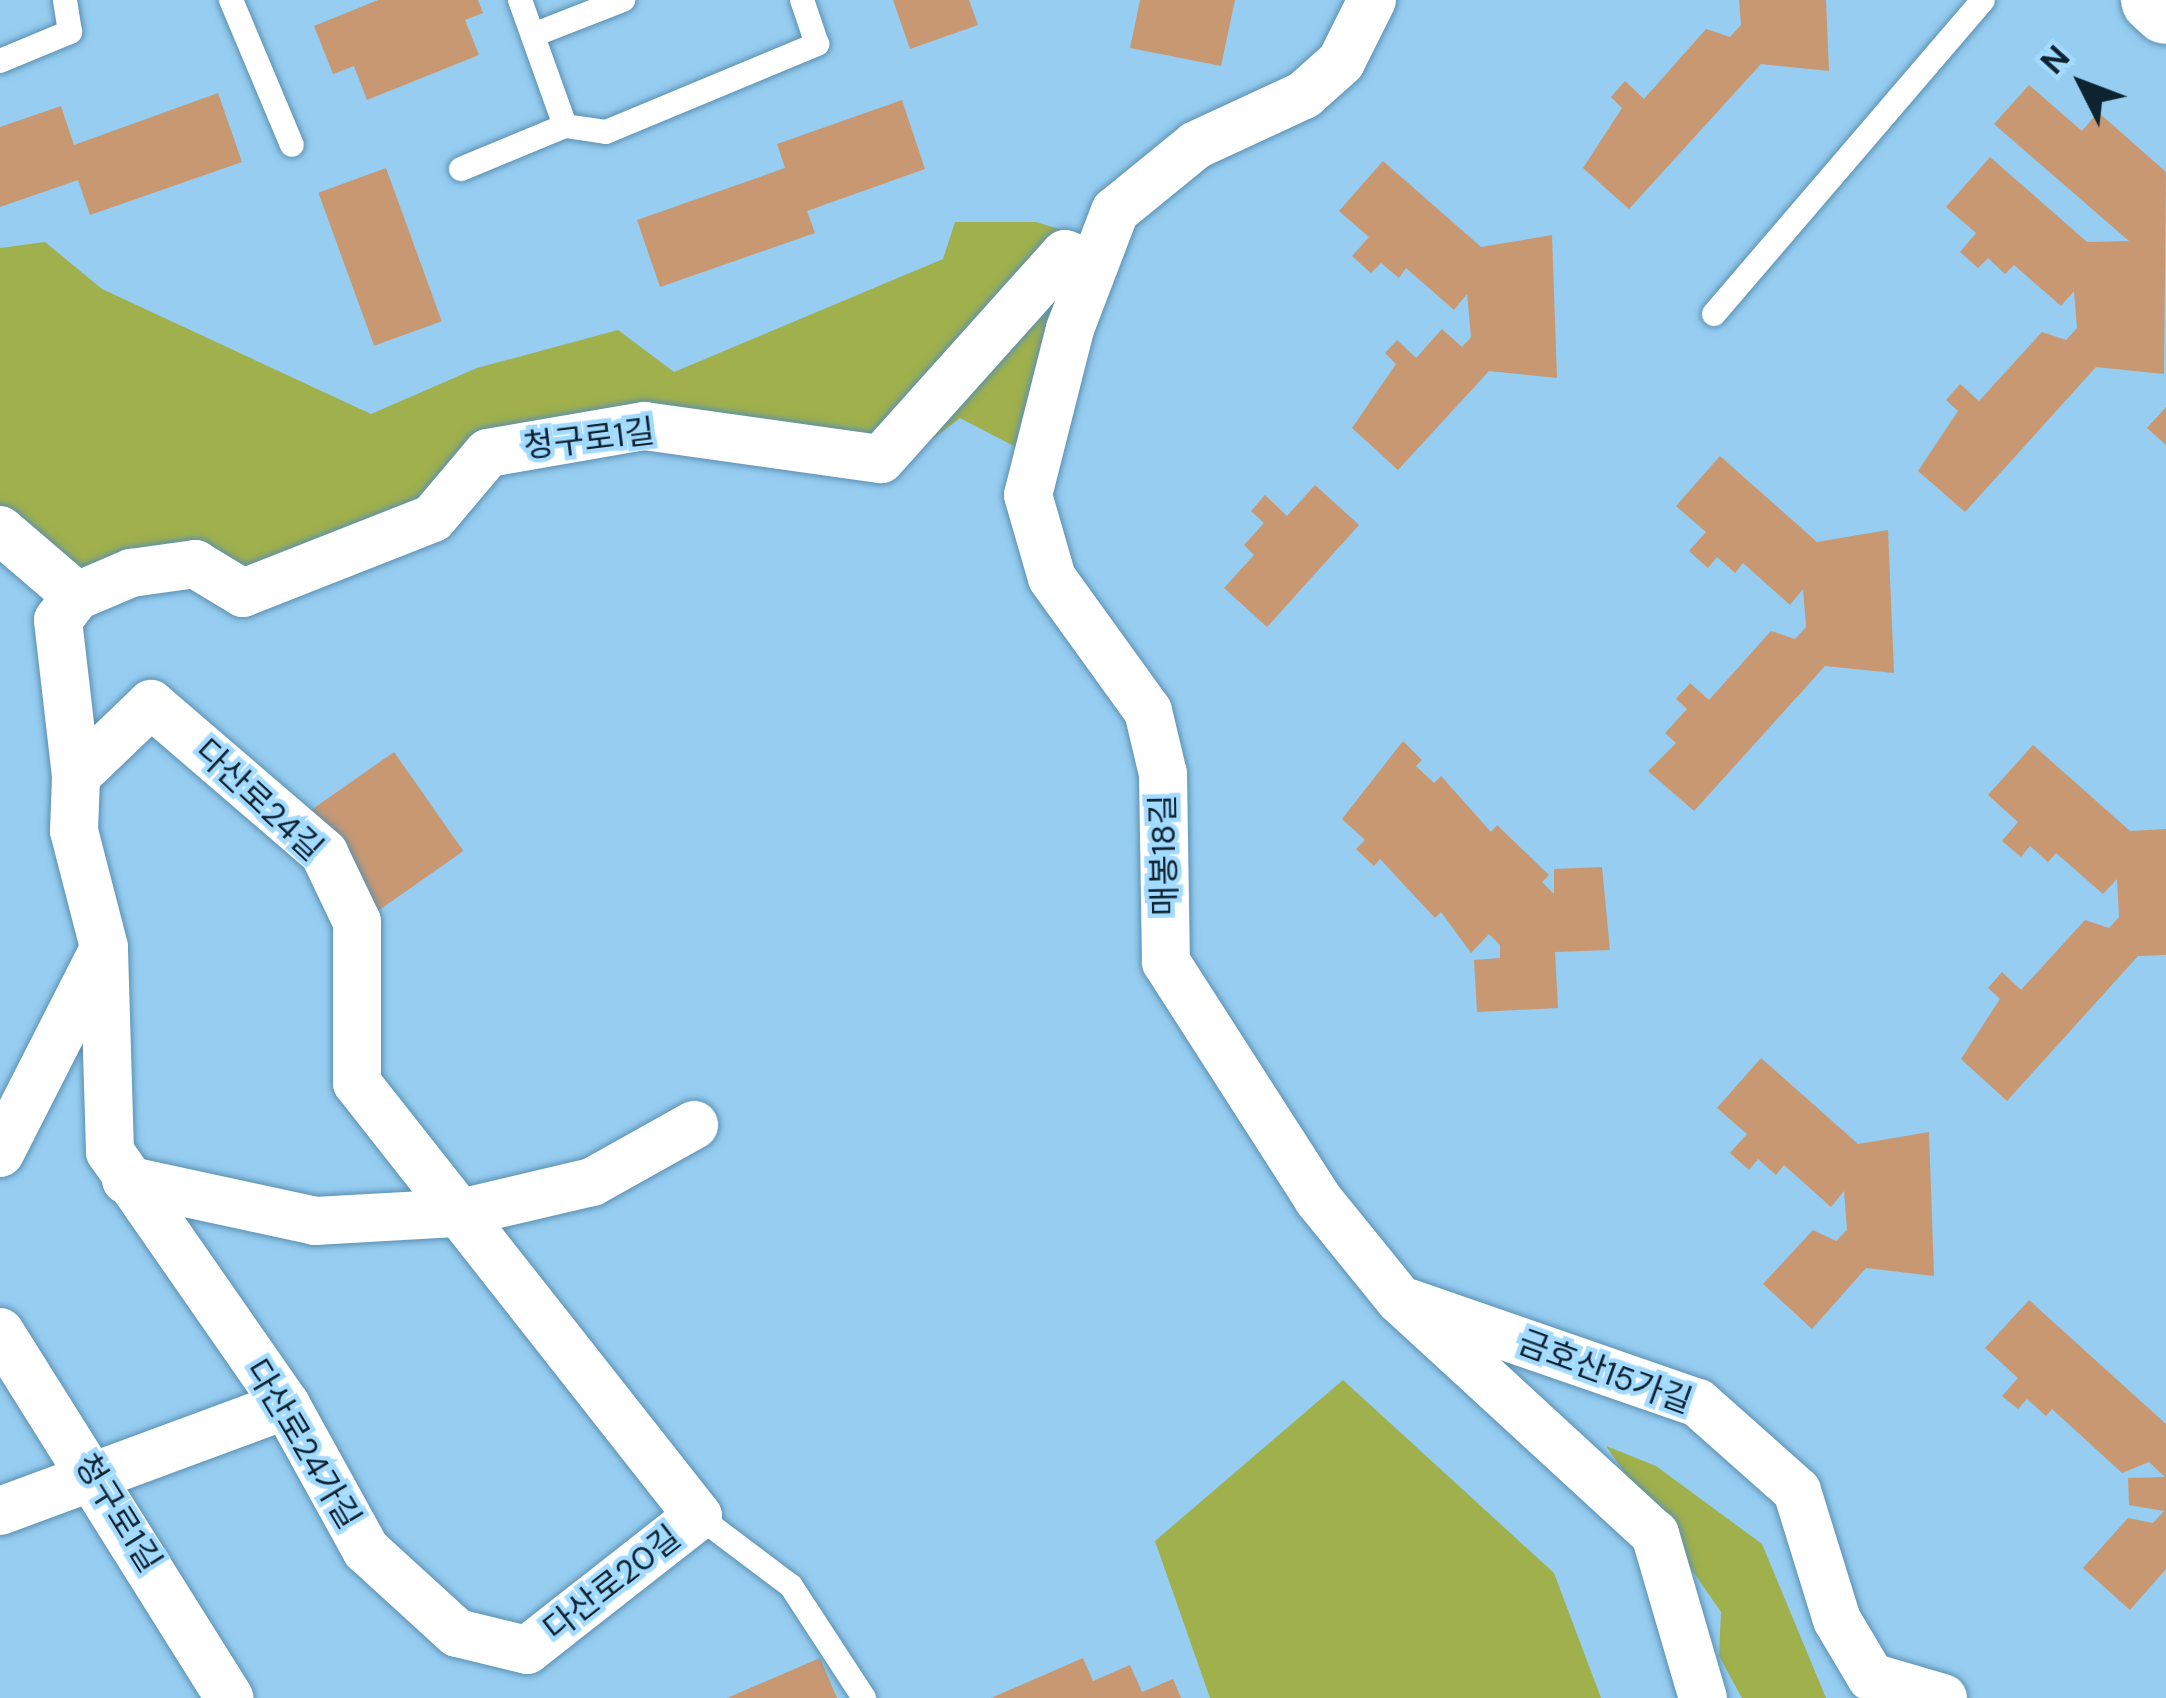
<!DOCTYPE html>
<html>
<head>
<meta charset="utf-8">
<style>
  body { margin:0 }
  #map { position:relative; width:2166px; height:1698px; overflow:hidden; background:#96cdf1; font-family:"DM Sans","Noto Sans KR",sans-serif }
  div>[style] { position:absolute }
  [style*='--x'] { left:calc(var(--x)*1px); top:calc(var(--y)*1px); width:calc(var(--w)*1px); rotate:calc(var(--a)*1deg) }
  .green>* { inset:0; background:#9fb04c }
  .building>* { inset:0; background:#c89873; transform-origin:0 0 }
  .roads { filter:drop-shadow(0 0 3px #5a8fb1) drop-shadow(0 0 3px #5a8fb1) }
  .lane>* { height:24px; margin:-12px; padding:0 12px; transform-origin:12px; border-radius:12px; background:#fff }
  .street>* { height:48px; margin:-24px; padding:0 24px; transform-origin:24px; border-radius:24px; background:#fff }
  .secondary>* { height:66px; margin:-33px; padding:0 33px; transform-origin:33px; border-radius:33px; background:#fff }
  span { translate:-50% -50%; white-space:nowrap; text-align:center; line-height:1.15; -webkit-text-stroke:9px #a3daff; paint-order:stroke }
  .street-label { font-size:33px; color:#0d2330 }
  .north { position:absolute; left:2022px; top:24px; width:120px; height:120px; -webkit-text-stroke:9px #a3daff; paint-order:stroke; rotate:312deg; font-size:33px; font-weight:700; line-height:48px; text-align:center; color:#0d2330 }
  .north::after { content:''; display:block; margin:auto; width:42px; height:54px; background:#0d2330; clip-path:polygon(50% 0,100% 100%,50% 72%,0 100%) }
</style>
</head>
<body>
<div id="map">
  <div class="green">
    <i style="clip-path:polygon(955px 222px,1036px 222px,1095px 240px,1029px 454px,960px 418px,877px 482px,645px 412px,477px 445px,428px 508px,248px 581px,82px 583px,0 514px,0 248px,45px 242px,102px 289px,371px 414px,477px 368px,618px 330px,674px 372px,943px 259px)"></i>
    <i style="clip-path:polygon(1343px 1380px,1554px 1573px,1601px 1698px,1210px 1698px,1155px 1541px)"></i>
    <i style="clip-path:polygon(1606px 1446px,1656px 1466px,1762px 1544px,1826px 1698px,1742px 1698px,1719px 1656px,1721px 1612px)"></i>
  </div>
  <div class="building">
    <i style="clip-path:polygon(378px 0,478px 0,483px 13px,465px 20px,479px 55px,367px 100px,354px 66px,333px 74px,314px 26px)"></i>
    <i style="clip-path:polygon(893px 0,969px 0,978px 25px,910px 49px)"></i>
    <i style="clip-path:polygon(1140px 0,1235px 0,1221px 66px,1130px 48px)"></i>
    <i style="clip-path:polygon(1739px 0,1826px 0,1829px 71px,1761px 64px,1629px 209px,1583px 168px,1622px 108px,1611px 97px,1625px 81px,1644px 99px,1706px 29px,1730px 37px,1741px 25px)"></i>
    <i style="clip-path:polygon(2029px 85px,2082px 131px,2098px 112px,2166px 172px,2164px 374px,2096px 367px,1965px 512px,1918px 471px,1958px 411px,1946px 400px,1960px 384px,1979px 401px,2042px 332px,2066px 340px,2077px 328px,2074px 291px,2061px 306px,2014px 265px,2005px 274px,1988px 258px,1978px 268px,1960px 252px,1976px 233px,1946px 207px,1990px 157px,2087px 242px,2129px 241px,1994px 124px)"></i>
    <i style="clip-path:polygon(218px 93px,242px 162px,90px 215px,78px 180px,0 207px,0 127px,61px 106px,74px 145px)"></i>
    <i style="clip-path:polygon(902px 100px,925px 169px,807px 211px,815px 233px,660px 287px,637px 220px,785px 168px,777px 144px)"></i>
    <i style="clip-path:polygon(1383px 161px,1481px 247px,1552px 235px,1557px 378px,1489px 371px,1398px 470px,1352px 428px,1396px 364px,1385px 353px,1397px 340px,1416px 358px,1442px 329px,1462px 347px,1471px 337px,1467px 294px,1454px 310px,1406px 268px,1399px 278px,1381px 263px,1371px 273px,1352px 256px,1369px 237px,1339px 211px)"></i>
    <i style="left:386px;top:168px;width:163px;height:72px;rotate:70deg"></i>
    <i style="clip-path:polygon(2166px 407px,2166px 445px,2147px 428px)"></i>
    <i style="clip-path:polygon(1720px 456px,1817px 542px,1888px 530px,1894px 673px,1825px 666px,1694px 811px,1648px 771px,1676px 743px,1665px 733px,1687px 709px,1676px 699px,1690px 683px,1709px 700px,1771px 631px,1795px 639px,1806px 627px,1803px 589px,1790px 605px,1743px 563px,1735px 573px,1717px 557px,1708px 568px,1689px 551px,1706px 532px,1676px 506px)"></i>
    <i style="clip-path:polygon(1315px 485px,1359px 525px,1267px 627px,1224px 588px,1254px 555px,1244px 545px,1264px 523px,1251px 511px,1265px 495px,1287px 516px)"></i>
    <i style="clip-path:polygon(1403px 741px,1422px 760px,1416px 766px,1434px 783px,1441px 776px,1491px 832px,1497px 825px,1549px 875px,1542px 882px,1554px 894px,1554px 869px,1602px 867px,1610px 950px,1555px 952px,1558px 1008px,1477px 1012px,1474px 960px,1500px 958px,1500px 945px,1489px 934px,1471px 953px,1441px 912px,1435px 918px,1380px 859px,1374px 866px,1356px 849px,1365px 840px,1342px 819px)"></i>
    <i style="clip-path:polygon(2033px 745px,2130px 831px,2166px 829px,2166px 955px,2138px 956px,2007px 1101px,1961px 1059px,2000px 999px,1988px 988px,2002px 972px,2021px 990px,2085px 920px,2109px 928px,2119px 917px,2117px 879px,2103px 894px,2056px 853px,2048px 862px,2030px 846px,2021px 857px,2002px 841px,2018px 822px,1988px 795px)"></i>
    <i style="left:394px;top:752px;width:121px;height:118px;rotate:55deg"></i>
    <i style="clip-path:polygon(1761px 1058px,1858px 1144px,1929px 1132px,1934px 1276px,1866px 1268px,1812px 1329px,1763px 1284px,1813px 1230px,1836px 1241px,1847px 1230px,1844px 1191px,1831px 1207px,1784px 1165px,1776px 1175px,1758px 1159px,1749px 1170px,1730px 1153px,1747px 1134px,1717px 1108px)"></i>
    <i style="clip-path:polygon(2029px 1300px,2166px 1424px,2166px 1569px,2130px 1610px,2083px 1568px,2128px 1518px,2153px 1523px,2164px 1511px,2129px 1505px,2128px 1478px,2165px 1477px,2149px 1462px,2122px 1473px,2052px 1409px,2046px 1416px,2027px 1399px,2018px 1409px,2002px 1396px,2018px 1378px,1985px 1348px)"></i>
    <i style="clip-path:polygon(820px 1658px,837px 1698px,727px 1698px)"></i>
    <i style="clip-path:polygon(1083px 1658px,1093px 1681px,1130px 1665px,1142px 1692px,1173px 1679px,1181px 1698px,991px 1698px)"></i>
  </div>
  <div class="roads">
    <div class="lane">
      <i style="--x:231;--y:0;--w:157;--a:67.2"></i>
      <i style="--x:520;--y:0;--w:134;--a:70.3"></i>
      <i style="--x:565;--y:126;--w:41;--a:8.3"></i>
      <i style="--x:606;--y:132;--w:229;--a:-22.6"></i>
      <i style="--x:817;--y:44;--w:46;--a:-108.8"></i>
      <i style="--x:533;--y:35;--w:97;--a:-21.3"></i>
      <i style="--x:0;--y:61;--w:76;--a:-22.5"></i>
      <i style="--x:70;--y:32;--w:32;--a:-99"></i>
      <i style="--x:461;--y:169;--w:113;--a:-22.5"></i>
      <i style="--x:1714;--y:314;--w:413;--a:-49.4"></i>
      <i style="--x:698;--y:1516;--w:116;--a:37"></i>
      <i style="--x:791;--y:1586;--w:134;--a:56.9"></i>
    </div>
    <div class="street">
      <i style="--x:1372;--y:0;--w:69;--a:116.6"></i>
      <i style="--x:1341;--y:62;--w:50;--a:138.3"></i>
      <i style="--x:1304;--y:95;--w:119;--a:155.2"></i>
      <i style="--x:1196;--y:145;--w:104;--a:140.8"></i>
      <i style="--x:1115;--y:211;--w:126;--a:110.9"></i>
      <i style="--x:1070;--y:329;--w:171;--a:104.2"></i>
      <i style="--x:1028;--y:495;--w:86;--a:73.9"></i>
      <i style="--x:1052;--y:578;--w:164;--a:54.2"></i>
      <i style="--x:1148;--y:711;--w:65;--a:76.6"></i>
      <i style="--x:1163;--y:774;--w:188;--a:89.1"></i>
      <i style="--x:1166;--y:962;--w:282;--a:57.3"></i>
      <i style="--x:1318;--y:1199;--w:129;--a:51"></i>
      <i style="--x:1399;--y:1299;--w:348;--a:42.6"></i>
      <i style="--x:1655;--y:1534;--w:171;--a:73.7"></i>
      <i style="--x:0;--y:530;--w:101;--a:40.6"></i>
      <i style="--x:77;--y:596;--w:59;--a:-23.1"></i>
      <i style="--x:131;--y:573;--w:65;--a:-8"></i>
      <i style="--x:195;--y:564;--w:56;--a:31.1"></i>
      <i style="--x:243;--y:593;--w:204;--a:-21.5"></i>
      <i style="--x:433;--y:518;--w:85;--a:-49.8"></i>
      <i style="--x:488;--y:453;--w:159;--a:-9.8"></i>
      <i style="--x:645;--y:426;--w:238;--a:8"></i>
      <i style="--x:881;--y:459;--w:275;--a:-48.1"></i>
      <i style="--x:1065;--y:254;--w:31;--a:21"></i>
      <i style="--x:151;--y:704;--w:228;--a:40.7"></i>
      <i style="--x:324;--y:853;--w:76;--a:64.4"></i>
      <i style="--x:357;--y:922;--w:161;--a:90"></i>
      <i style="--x:357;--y:1083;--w:551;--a:51.78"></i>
      <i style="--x:698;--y:1516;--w:217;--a:141.9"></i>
      <i style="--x:527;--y:1650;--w:72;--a:-166.3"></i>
      <i style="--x:457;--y:1633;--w:123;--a:-137.6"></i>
      <i style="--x:366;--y:1550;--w:166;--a:-118.9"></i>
      <i style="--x:286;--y:1405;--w:308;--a:-124.8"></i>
      <i style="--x:110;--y:1152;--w:205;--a:-91.7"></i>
      <i style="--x:104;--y:947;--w:120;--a:-104.5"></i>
      <i style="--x:74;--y:831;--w:55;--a:-87.9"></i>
      <i style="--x:76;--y:776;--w:104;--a:-43.8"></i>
      <i style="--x:76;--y:776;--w:157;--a:-96.6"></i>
      <i style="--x:58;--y:620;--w:31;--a:-52"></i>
      <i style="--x:0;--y:1153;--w:229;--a:-63"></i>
      <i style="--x:126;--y:1180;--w:193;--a:12.2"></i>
      <i style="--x:315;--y:1221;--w:145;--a:-3.2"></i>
      <i style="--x:460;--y:1213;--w:136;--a:-13.2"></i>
      <i style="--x:592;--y:1182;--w:117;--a:-29.2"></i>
      <i style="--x:1409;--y:1303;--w:306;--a:19.1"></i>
      <i style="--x:1698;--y:1403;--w:132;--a:41.6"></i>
      <i style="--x:1797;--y:1491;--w:135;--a:72.8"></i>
      <i style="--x:1837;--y:1620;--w:66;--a:59.2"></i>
      <i style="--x:1871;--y:1677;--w:75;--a:16.3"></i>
      <i style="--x:0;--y:1332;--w:432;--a:57.9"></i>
      <i style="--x:0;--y:1511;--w:305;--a:-20.3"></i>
    </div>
    <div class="secondary">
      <i style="--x:2154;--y:0;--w:16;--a:43"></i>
    </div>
  </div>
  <div class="street-label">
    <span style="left:589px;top:439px;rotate:-7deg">청구로1길</span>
    <span style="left:259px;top:800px;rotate:43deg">다산로24길</span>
    <span style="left:1164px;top:855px;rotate:-91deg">매봉18길</span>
    <span style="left:1605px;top:1372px;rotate:20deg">금호산15가길</span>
    <span style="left:303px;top:1444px;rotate:59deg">다산로24가길</span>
    <span style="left:118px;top:1513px;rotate:58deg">청구로1길</span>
    <span style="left:612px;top:1583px;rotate:-38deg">다산로20길</span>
  </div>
  <div class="north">N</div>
</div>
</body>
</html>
